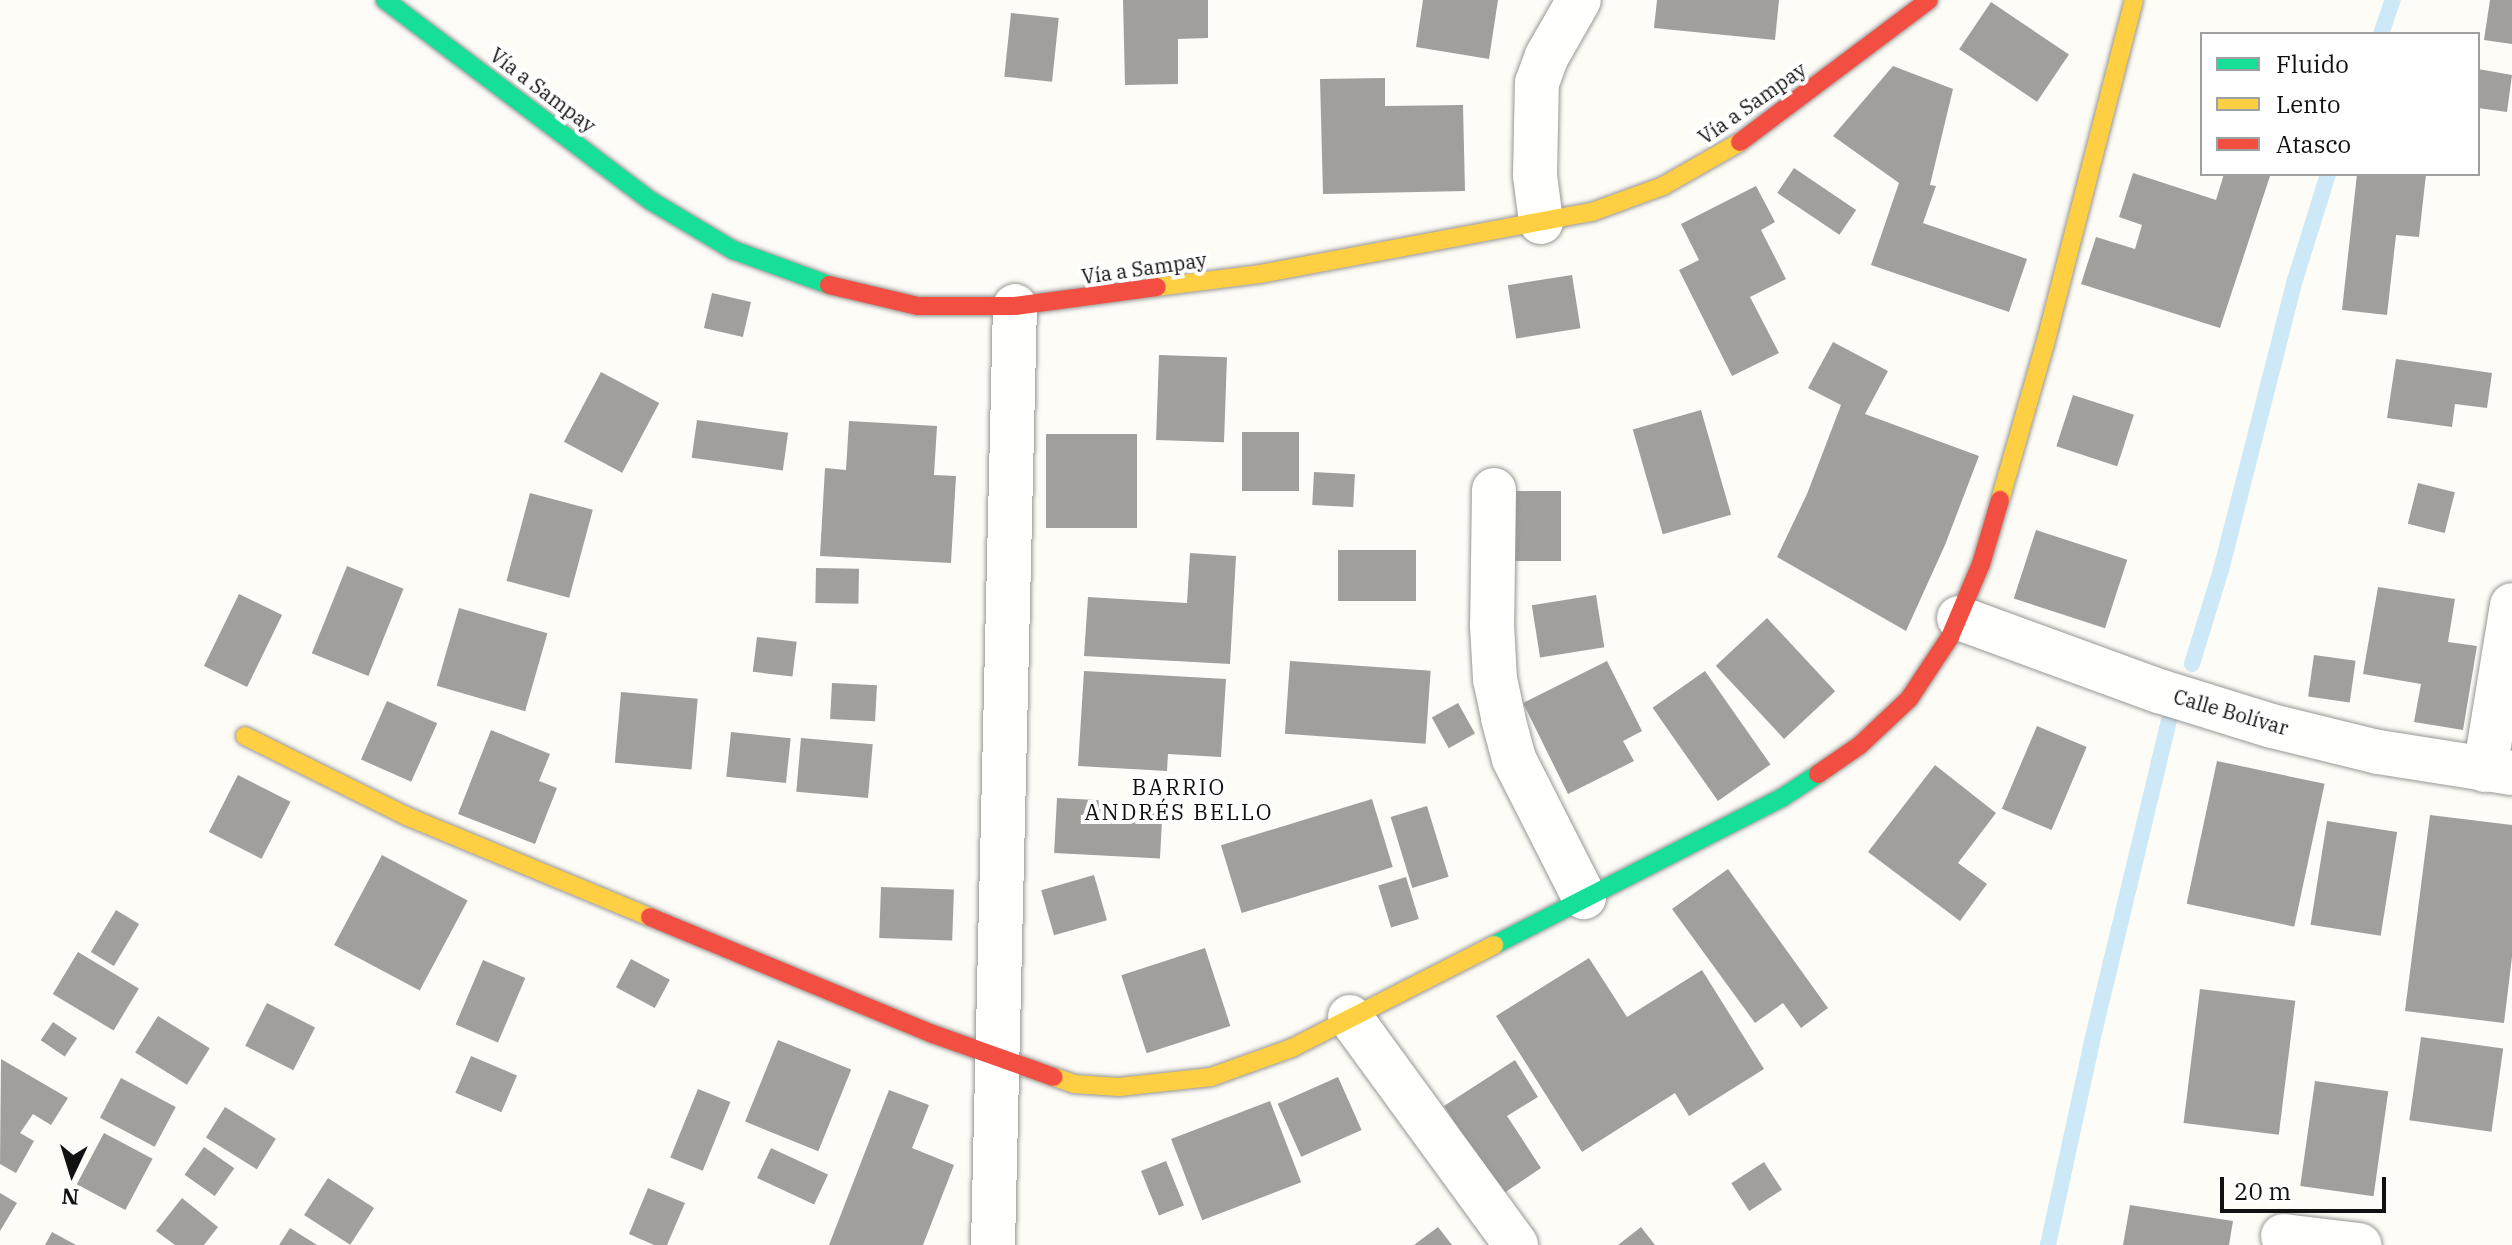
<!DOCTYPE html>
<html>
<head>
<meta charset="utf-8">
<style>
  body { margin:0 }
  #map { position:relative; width:2512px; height:1245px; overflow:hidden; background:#fdfcf7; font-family:"IBM Plex Serif",serif }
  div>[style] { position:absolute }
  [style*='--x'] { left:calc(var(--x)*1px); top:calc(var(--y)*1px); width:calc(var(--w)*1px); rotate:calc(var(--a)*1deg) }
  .stream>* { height:16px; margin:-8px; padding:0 8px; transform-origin:8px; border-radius:8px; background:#cde8f7 }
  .building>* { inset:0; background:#a19f9c; transform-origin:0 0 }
  .roads { filter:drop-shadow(0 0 2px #979795) drop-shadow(0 0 2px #979795) }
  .street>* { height:44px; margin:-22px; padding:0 22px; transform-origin:22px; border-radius:22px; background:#fffffe }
  .fast>* { height:18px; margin:-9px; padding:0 9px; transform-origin:9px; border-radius:9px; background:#16e098 }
  .slow>* { height:18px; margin:-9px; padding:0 9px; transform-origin:9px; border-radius:9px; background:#ffcf43 }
  .jam>* { height:18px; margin:-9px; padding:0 9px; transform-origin:9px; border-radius:9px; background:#f24e42 }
  span { translate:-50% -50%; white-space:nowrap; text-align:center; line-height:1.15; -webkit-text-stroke:8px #fff; paint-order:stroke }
  .street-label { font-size:20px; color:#111 }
  .neighbourhood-label { font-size:22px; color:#111; letter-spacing:2px }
  .legend { position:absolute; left:2200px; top:32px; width:280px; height:144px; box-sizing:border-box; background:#fff; border:2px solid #a0a0a0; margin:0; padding:10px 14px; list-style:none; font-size:24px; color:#111 }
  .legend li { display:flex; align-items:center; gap:16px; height:40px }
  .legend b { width:40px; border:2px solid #a0a0a0 }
  .north { position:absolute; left:32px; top:1133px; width:80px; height:80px; -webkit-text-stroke:6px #fff; paint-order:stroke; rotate:184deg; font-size:22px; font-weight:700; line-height:32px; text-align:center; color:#111 }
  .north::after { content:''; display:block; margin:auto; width:28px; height:36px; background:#111; clip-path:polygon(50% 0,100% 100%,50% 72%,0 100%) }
  .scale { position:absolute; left:2220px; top:1177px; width:166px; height:36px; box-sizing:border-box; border:4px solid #111; border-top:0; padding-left:10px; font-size:24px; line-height:28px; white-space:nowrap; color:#111; -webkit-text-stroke:6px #fff; paint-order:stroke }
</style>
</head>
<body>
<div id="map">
  <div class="stream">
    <i style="--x:2381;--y:34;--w:36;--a:-71"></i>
    <i style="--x:2192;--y:664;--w:98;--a:-72.9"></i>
    <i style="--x:2221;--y:570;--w:299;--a:-75.7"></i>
    <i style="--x:2295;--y:280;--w:111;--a:-72.7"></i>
    <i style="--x:2048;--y:1245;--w:209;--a:-77.8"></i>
    <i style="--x:2092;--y:1041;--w:329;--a:-76.5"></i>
  </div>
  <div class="building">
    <i style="clip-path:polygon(1123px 0,1208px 0,1208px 38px,1178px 39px,1178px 84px,1125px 85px)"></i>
    <i style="clip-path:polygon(1423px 0,1498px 0,1489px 59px,1416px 47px)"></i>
    <i style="clip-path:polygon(1657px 0,1779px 0,1775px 40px,1654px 28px)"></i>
    <i style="clip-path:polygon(2490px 0,2512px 0,2512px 44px,2484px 40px)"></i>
    <i style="left:1991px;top:2px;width:94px;height:57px;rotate:34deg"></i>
    <i style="left:1011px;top:13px;width:48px;height:64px;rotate:6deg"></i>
    <i style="clip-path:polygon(1893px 66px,1953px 89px,1930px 185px,1936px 186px,1923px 223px,2027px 259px,2009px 312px,1871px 265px,1899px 183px,1833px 136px)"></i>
    <i style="clip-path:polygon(2478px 69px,2512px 75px,2507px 112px,2478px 108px)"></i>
    <i style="clip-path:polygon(1385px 78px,1385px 106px,1463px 105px,1465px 191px,1323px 194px,1320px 79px)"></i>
    <i style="left:1794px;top:168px;width:75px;height:30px;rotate:34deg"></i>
    <i style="clip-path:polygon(2133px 173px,2216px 200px,2224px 174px,2270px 176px,2220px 328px,2081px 284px,2096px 237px,2135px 249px,2142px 225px,2119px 217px)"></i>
    <i style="clip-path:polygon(2357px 174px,2426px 174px,2419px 237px,2396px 235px,2387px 315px,2342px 310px)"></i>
    <i style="clip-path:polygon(1756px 186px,1775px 222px,1761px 230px,1786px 279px,1750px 297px,1779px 353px,1732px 376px,1679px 270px,1699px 260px,1681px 224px)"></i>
    <i style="left:1572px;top:275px;width:54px;height:65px;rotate:81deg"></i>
    <i style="left:712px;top:293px;width:40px;height:36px;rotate:13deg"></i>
    <i style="clip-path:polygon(1833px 342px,1888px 371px,1865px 414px,1979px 456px,1945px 545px,1906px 631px,1777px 557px,1807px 494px,1841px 405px,1808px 388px)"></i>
    <i style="left:1159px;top:355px;width:68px;height:85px;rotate:2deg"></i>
    <i style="clip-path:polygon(2396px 359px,2492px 373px,2487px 408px,2455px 404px,2452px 427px,2387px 418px)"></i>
    <i style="left:601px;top:372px;width:66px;height:79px;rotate:28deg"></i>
    <i style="left:2073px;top:395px;width:64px;height:54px;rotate:18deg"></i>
    <i style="left:1701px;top:410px;width:109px;height:71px;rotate:74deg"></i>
    <i style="left:697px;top:420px;width:92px;height:38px;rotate:8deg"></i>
    <i style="clip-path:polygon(849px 421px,937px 426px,934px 475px,956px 476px,951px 563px,820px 556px,825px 468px,846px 470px)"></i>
    <i style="left:1242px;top:432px;width:57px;height:59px"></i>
    <i style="left:1046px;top:434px;width:91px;height:94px"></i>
    <i style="left:1314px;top:472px;width:41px;height:33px;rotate:3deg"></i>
    <i style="left:2418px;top:483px;width:38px;height:42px;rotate:14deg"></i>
    <i style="left:1507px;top:491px;width:54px;height:70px"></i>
    <i style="left:530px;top:493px;width:65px;height:91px;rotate:15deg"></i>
    <i style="left:2036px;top:530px;width:96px;height:72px;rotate:18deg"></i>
    <i style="left:1338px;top:550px;width:78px;height:51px"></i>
    <i style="clip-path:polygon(1190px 553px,1236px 556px,1230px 664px,1084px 656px,1088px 597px,1187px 603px)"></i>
    <i style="left:347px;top:566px;width:61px;height:94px;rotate:22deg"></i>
    <i style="left:816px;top:568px;width:43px;height:35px;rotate:1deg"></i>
    <i style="clip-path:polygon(2378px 587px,2455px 599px,2448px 642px,2477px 646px,2463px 730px,2414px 722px,2421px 684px,2363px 674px)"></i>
    <i style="left:239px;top:594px;width:48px;height:80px;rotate:26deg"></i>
    <i style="left:1596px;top:595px;width:53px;height:65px;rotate:81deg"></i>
    <i style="left:459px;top:608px;width:92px;height:81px;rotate:16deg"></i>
    <i style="left:1767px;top:618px;width:100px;height:70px;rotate:47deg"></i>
    <i style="left:757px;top:637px;width:40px;height:35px;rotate:7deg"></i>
    <i style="left:2314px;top:655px;width:42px;height:42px;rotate:8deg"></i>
    <i style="left:1290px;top:661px;width:141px;height:73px;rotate:4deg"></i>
    <i style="clip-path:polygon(1607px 661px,1642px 731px,1623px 741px,1634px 761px,1568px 794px,1523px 703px)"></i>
    <i style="clip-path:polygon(1084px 671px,1226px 679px,1221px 757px,1168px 754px,1167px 771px,1078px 766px)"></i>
    <i style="left:1705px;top:671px;width:114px;height:64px;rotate:55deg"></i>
    <i style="left:832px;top:683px;width:45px;height:36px;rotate:3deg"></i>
    <i style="left:621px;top:692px;width:77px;height:71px;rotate:5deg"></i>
    <i style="left:387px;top:701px;width:55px;height:64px;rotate:24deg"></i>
    <i style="left:1458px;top:703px;width:35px;height:30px;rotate:61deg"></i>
    <i style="left:2037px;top:726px;width:54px;height:90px;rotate:23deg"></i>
    <i style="clip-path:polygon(491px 730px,550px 754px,539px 781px,557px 788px,535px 844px,458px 814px)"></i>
    <i style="left:731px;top:732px;width:60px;height:45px;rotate:6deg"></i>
    <i style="left:801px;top:738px;width:72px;height:54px;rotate:5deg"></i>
    <i style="left:2217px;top:761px;width:110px;height:146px;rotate:12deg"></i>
    <i style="clip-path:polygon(1935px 765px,1996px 813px,1958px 863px,1987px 884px,1960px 921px,1868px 852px)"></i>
    <i style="left:238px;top:775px;width:59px;height:64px;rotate:27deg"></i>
    <i style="left:1057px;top:798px;width:106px;height:55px;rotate:3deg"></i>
    <i style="left:1372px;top:799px;width:71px;height:158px;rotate:73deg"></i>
    <i style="left:1427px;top:806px;width:74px;height:38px;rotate:73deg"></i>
    <i style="clip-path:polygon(2430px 815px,2512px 825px,2512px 957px,2504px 1023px,2405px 1011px)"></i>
    <i style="left:2327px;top:821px;width:71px;height:105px;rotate:9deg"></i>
    <i style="left:382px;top:855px;width:97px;height:102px;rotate:28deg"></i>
    <i style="clip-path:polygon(1728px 869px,1828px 1008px,1801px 1028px,1783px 1003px,1755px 1023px,1672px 909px)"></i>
    <i style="left:1094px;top:875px;width:47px;height:55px;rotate:74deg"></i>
    <i style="left:1406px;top:877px;width:44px;height:29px;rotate:73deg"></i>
    <i style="left:881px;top:887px;width:73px;height:51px;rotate:2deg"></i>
    <i style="left:116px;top:910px;width:27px;height:49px;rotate:31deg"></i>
    <i style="left:1205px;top:948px;width:82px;height:88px;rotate:72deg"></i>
    <i style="left:78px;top:952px;width:71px;height:49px;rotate:31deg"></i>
    <i style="clip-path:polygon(1589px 958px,1627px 1017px,1702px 970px,1764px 1069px,1689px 1116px,1675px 1093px,1582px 1152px,1496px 1016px)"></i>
    <i style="left:631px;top:959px;width:44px;height:32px;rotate:28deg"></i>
    <i style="left:483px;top:960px;width:46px;height:70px;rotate:23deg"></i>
    <i style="left:2200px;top:989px;width:96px;height:135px;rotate:7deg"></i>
    <i style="left:267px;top:1003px;width:54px;height:48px;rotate:27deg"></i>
    <i style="left:158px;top:1016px;width:61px;height:43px;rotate:32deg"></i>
    <i style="left:53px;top:1022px;width:29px;height:22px;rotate:34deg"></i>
    <i style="left:2421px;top:1037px;width:83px;height:84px;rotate:8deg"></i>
    <i style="left:778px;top:1040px;width:79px;height:88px;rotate:22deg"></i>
    <i style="left:471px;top:1056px;width:50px;height:40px;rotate:23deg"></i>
    <i style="clip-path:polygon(1px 1059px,68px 1098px,51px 1125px,33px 1114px,20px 1133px,34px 1141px,16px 1173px,0 1164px)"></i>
    <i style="clip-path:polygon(1515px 1060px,1538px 1097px,1507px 1116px,1541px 1168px,1501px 1195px,1444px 1106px)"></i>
    <i style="left:1338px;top:1077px;width:58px;height:66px;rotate:66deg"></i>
    <i style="left:121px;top:1078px;width:62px;height:45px;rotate:28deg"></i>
    <i style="left:2315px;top:1081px;width:74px;height:106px;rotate:8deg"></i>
    <i style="left:698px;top:1089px;width:35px;height:74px;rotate:22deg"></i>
    <i style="clip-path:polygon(889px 1090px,929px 1105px,912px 1148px,954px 1165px,923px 1245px,829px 1245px)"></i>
    <i style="left:1270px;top:1101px;width:87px;height:106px;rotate:69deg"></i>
    <i style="left:225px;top:1107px;width:60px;height:36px;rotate:32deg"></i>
    <i style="left:104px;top:1133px;width:55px;height:58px;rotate:28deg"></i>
    <i style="left:204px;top:1147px;width:37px;height:34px;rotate:35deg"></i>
    <i style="left:771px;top:1148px;width:63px;height:33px;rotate:25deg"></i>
    <i style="left:1166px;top:1161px;width:48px;height:27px;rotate:68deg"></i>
    <i style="left:1764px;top:1162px;width:33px;height:39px;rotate:57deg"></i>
    <i style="left:328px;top:1178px;width:55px;height:44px;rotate:33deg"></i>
    <i style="clip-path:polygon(648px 1188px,685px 1203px,667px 1245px,654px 1245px,629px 1234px)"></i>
    <i style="clip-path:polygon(0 1193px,17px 1203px,0 1231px)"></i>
    <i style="clip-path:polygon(182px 1198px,218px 1227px,204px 1245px,175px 1245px,156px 1231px)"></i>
    <i style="clip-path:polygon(2130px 1205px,2233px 1221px,2229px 1245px,2123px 1245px)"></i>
    <i style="clip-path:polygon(1438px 1227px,1452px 1245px,1414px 1245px)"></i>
    <i style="clip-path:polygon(1641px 1227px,1655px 1245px,1618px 1245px)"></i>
    <i style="clip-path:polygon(290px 1228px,317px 1245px,279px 1245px)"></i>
    <i style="clip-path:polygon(52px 1232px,76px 1245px,45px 1245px)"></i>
  </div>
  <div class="roads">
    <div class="street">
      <i style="--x:1541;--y:222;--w:47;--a:-97.3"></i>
      <i style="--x:1535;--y:175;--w:92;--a:-88.8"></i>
      <i style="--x:1537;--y:83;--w:29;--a:-70"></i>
      <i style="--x:1547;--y:56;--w:64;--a:-60.3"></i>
      <i style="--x:1494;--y:490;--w:135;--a:90.8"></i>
      <i style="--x:1492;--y:625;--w:54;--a:86.8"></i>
      <i style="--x:1495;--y:679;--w:40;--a:78"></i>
      <i style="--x:1503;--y:718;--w:42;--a:75"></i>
      <i style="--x:1514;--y:759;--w:155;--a:63.1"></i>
      <i style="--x:1959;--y:618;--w:213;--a:20.1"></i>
      <i style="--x:2159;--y:691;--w:118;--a:17.2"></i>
      <i style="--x:2272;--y:726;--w:109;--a:13.8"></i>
      <i style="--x:2378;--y:752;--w:136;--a:8.9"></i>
      <i style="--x:2485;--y:770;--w:167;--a:-80.7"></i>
      <i style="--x:1350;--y:1017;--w:282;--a:53.9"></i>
      <i style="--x:2283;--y:1236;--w:77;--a:6.8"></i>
      <i style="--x:993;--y:1245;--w:939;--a:-88.66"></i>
    </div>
    <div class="fast">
      <i style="--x:385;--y:0;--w:333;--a:37.1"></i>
      <i style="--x:651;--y:201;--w:96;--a:30.9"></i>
      <i style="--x:733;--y:250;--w:102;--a:20"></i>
      <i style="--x:1494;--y:945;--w:325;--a:-27.1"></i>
      <i style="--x:1783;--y:797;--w:42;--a:-33.3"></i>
    </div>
    <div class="slow">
      <i style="--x:1157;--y:287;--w:104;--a:-7.2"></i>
      <i style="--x:1260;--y:274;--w:338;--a:-10.6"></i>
      <i style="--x:1592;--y:212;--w:76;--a:-20.1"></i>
      <i style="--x:1663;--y:186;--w:89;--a:-29.7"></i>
      <i style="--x:2000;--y:500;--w:162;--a:-73.9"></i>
      <i style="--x:2045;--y:344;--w:355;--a:-75.5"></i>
      <i style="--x:245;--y:736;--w:180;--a:26.4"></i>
      <i style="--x:406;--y:816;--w:264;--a:22.5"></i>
      <i style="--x:1054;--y:1077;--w:21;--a:19"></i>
      <i style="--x:1074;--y:1084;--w:45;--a:3.8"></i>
      <i style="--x:1119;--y:1087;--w:93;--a:-6.2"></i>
      <i style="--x:1211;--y:1077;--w:86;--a:-19.7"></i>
      <i style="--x:1292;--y:1048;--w:227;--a:-27"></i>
    </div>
    <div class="jam">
      <i style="--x:1740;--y:142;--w:236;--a:-36.9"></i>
      <i style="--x:829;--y:285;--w:91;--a:13.3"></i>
      <i style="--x:918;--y:306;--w:97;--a:0"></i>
      <i style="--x:1015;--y:306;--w:143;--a:-7.6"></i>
      <i style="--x:1818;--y:774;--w:51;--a:-34.6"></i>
      <i style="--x:1860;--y:745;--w:67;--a:-43.2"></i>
      <i style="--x:1909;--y:699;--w:74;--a:-56.5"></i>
      <i style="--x:1950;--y:637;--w:79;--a:-67"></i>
      <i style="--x:1981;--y:564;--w:67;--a:-73.5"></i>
      <i style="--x:650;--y:917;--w:306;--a:22.5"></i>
      <i style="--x:933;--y:1034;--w:128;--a:19.6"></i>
    </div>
  </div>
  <div class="street-label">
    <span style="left:543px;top:90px;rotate:37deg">Vía a Sampay</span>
    <span style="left:1752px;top:103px;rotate:-35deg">Vía a Sampay</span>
    <span style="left:1144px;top:268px;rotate:-8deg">Vía a Sampay</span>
    <span style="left:2231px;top:712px;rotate:16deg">Calle Bolívar</span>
  </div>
  <div class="neighbourhood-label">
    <span style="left:1179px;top:799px">BARRIO<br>ANDRÉS BELLO</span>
  </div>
  <ul class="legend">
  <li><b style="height:10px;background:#16e098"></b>Fluido</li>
  <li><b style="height:10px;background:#ffcf43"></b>Lento</li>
  <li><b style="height:10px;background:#f24e42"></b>Atasco</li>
  </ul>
  <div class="north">N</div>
  <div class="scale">20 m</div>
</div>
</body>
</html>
